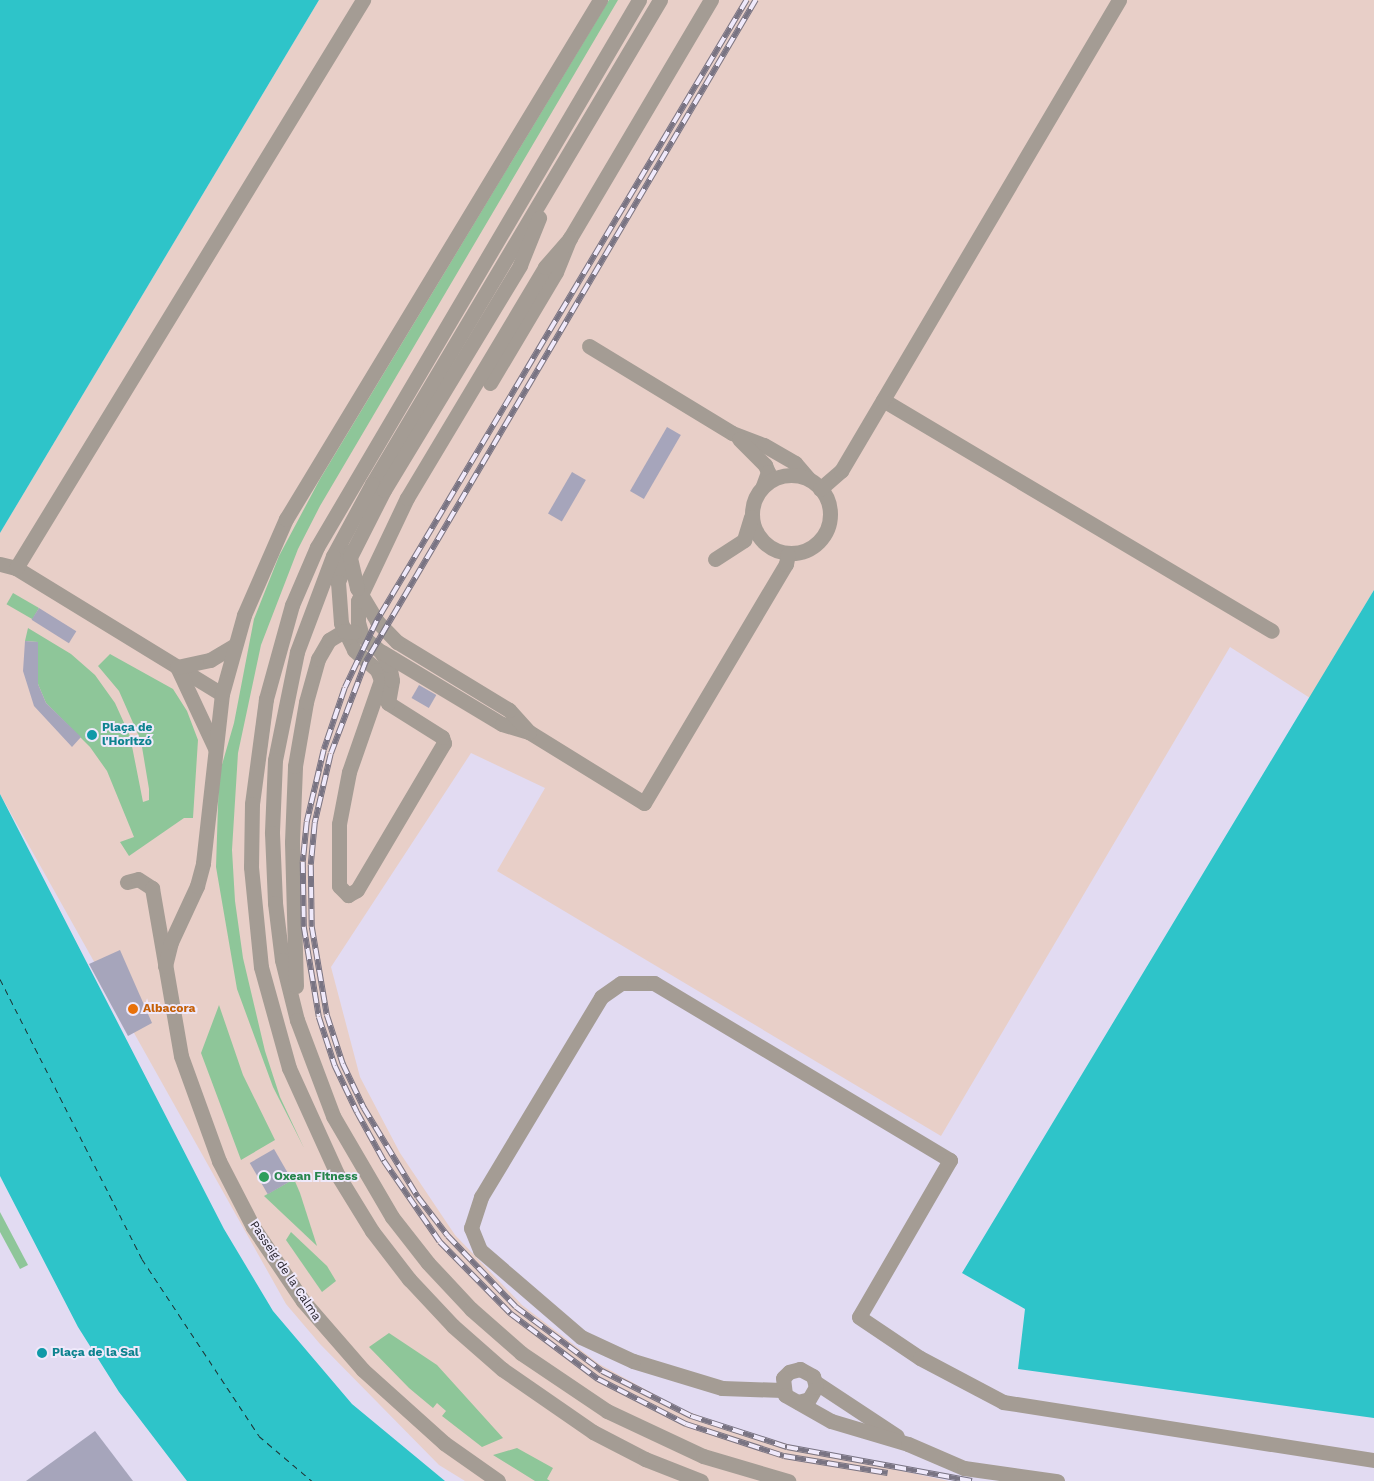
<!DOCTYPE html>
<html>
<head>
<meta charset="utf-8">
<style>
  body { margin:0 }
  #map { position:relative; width:1374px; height:1481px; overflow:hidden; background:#e2dbf2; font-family:"Work Sans",sans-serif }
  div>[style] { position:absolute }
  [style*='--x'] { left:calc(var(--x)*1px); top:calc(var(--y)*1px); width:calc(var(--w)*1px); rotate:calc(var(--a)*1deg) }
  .industrial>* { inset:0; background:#e8cfc8 }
  .green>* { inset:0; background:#8ec699; transform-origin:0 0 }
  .water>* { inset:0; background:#2ec4c9 }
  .ferry>* { height:1px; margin-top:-0.5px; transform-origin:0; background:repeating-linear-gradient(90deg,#1d3435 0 6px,transparent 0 11px) }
  .building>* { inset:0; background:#a6a5bb; transform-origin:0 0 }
  .minor>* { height:15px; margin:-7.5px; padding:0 7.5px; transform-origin:7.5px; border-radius:7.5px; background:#a49c94 }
  .minor>.ring { margin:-7.5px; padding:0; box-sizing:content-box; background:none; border:15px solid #a49c94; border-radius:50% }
  .rail>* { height:5.5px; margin-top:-2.75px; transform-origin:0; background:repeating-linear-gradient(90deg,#efe9fb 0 11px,#797483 0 22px); box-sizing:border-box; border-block:1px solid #797483 }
  .dots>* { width:14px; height:14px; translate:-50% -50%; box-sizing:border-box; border:2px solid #efe9fb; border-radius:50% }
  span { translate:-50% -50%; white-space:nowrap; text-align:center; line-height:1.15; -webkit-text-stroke:4px #efe9fb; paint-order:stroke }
  .culture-label { font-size:12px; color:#0d838f; font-weight:700 }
  .left { translate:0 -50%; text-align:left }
  .food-label { font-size:12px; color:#c56008; font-weight:700 }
  .leisure-label { font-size:12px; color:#27864d; font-weight:700 }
  .street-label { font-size:12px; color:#25222b }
</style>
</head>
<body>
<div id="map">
  <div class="industrial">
    <i style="clip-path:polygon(319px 0,1374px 0,1374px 590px,1310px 698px,1230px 647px,941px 1136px,497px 871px,545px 788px,471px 753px,331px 967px,360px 1077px,400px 1153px,455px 1235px,522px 1305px,599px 1364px,679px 1408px,735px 1430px,820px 1453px,949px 1481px,465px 1481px,439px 1465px,320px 1344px,286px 1304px,0 794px,0 533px)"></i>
  </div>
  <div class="green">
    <i style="clip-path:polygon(609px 0,618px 0,320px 506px,298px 549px,261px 645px,238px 753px,232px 850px,235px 901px,243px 958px,265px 1051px,280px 1097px,304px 1148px,273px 1087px,237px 989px,216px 867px,219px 775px,234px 723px,254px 619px,279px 556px,320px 479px)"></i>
    <i style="left:13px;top:593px;width:30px;height:13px;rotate:30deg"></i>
    <i style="clip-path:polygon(28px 628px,71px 654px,95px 675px,115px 703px,130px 736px,143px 802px,149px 800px,149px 789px,141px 741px,119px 691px,98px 666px,110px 654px,173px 689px,187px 711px,198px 740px,193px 818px,184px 818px,129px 856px,120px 842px,134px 837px,107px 771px,90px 747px,46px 703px,38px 684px,38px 642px,25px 641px)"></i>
    <i style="clip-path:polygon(219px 1005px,243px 1075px,275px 1140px,241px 1160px,201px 1053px)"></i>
    <i style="clip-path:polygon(294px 1179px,300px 1193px,317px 1246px,264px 1196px)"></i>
    <i style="clip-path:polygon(0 1212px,28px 1265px,20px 1269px,0 1232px)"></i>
    <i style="clip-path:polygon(291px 1232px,327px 1266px,336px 1281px,322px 1292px,286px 1240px)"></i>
    <i style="clip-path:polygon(389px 1333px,437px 1365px,503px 1438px,482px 1447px,442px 1416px,446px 1411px,437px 1403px,433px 1408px,409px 1388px,369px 1347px)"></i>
    <i style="clip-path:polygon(517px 1448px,553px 1468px,547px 1479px,550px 1481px,535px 1481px,493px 1455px)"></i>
  </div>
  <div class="water">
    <i style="clip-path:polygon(0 0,319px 0,0 533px)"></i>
    <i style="clip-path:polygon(1374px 590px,1374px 1418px,1018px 1369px,1025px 1309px,962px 1273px)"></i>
    <i style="clip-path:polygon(0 794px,224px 1229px,273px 1311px,352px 1404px,445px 1481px,187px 1481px,119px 1392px,78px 1327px,0 1176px)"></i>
  </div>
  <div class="ferry">
    <i style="--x:0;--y:979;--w:314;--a:63.1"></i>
    <i style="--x:142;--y:1259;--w:212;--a:56.5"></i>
    <i style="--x:259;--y:1436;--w:70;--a:40.3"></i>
  </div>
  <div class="building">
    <i style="left:667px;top:427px;width:16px;height:74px;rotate:30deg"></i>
    <i style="left:572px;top:472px;width:16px;height:48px;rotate:30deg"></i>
    <i style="left:39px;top:608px;width:44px;height:14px;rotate:32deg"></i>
    <i style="clip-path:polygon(25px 641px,38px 642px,38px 684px,46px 703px,81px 737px,72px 747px,34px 706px,23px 671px)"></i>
    <i style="left:419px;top:685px;width:20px;height:15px;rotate:30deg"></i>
    <i style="clip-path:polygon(120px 950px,152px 1023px,128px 1036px,89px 964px)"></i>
    <i style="left:274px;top:1149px;width:36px;height:28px;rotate:60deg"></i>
    <i style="clip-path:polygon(95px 1431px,133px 1481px,26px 1481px)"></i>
  </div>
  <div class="minor">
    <i style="--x:639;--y:0;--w:635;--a:120.48"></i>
    <i style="--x:317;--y:547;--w:63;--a:113.3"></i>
    <i style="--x:292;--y:605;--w:98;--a:105.5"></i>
    <i style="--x:266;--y:699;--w:106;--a:97.6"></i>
    <i style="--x:252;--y:804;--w:63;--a:90.9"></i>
    <i style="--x:251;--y:867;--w:100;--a:84.3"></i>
    <i style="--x:261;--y:967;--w:105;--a:74.5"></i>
    <i style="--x:289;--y:1068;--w:116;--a:65.6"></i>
    <i style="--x:337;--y:1174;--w:67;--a:58.4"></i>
    <i style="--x:372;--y:1231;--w:61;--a:52.4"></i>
    <i style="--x:409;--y:1279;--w:64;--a:46.9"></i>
    <i style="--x:453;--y:1326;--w:65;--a:41.3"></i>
    <i style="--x:502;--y:1369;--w:111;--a:34.7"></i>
    <i style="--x:593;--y:1432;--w:59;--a:27.4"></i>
    <i style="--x:645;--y:1459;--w:60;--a:21.4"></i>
    <i style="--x:660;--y:0;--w:563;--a:120.75"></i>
    <i style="--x:372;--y:484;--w:82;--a:118.4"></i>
    <i style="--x:333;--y:556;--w:103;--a:110.6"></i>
    <i style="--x:297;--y:652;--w:110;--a:101.5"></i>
    <i style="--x:275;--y:760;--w:73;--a:92.4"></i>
    <i style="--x:272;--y:833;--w:70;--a:87.5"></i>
    <i style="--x:275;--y:903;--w:57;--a:83"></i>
    <i style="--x:282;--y:960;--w:62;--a:76"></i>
    <i style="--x:297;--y:1020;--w:103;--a:69.4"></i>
    <i style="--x:333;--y:1116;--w:117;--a:59.7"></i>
    <i style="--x:392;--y:1217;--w:58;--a:52"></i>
    <i style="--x:428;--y:1263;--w:63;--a:46.9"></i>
    <i style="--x:471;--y:1309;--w:67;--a:41.3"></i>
    <i style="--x:521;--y:1353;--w:104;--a:34"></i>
    <i style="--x:607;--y:1411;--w:106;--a:25.1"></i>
    <i style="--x:703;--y:1456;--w:89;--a:16.4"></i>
    <i style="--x:589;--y:346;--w:167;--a:31.3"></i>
    <i style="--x:732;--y:433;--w:34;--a:21"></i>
    <i style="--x:764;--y:445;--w:36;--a:30"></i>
    <i style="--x:795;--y:463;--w:21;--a:49"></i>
    <i style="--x:490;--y:383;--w:129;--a:-59.3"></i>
    <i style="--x:556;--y:272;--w:37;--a:-68"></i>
    <i style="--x:570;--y:238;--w:277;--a:-59.4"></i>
    <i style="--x:883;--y:400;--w:452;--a:30.7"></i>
    <i style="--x:739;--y:439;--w:37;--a:45"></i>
    <i style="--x:765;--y:465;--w:8;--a:67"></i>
    <i style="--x:768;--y:472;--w:15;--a:110"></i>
    <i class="ring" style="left:752px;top:475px;width:63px;height:63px"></i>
    <i style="--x:820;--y:489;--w:28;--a:-41"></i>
    <i style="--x:841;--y:471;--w:547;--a:-59.45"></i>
    <i style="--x:351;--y:551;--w:34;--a:113"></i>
    <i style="--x:338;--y:582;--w:41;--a:85.8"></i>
    <i style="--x:341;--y:623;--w:30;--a:64"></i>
    <i style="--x:354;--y:650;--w:30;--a:41"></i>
    <i style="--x:377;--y:670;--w:11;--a:68"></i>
    <i style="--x:381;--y:680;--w:97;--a:109.2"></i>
    <i style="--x:349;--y:772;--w:53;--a:100.9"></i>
    <i style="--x:339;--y:824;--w:62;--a:90"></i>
    <i style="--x:339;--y:886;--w:13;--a:45"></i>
    <i style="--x:348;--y:895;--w:10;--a:-29"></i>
    <i style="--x:357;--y:890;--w:171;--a:-59.4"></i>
    <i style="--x:444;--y:743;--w:6;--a:-108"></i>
    <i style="--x:442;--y:737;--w:64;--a:-147.8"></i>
    <i style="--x:388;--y:703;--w:23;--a:-80"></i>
    <i style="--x:392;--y:680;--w:15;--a:-101"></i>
    <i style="--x:389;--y:665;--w:15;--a:-122"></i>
    <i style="--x:381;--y:652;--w:25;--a:-140"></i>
    <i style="--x:362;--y:636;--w:15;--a:-106"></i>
    <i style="--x:358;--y:622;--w:21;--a:-90"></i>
    <i style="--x:358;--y:601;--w:114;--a:-64.6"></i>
    <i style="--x:407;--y:498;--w:269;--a:-59.1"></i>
    <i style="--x:545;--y:267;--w:38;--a:-49"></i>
    <i style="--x:715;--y:559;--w:35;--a:-33"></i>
    <i style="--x:744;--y:540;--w:24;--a:-73"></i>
    <i style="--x:0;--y:564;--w:16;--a:14"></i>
    <i style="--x:16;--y:568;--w:241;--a:31.5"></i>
    <i style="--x:16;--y:568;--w:666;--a:-58.58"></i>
    <i style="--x:382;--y:652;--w:140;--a:31"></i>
    <i style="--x:502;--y:724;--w:28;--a:17"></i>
    <i style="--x:529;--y:732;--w:135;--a:31.7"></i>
    <i style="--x:644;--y:803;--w:278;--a:-59.3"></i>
    <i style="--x:786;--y:564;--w:10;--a:-79"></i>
    <i style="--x:529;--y:732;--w:30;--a:-132"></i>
    <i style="--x:509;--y:710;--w:131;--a:-148.7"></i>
    <i style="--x:397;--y:642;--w:29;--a:-134"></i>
    <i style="--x:377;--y:621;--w:39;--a:-121"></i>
    <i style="--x:357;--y:588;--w:32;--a:-103"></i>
    <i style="--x:350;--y:557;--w:75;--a:-63.1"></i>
    <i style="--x:384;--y:490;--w:263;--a:-58.8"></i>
    <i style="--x:520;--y:265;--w:51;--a:-68"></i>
    <i style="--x:215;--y:748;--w:89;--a:-115.1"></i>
    <i style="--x:177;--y:667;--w:34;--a:-12"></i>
    <i style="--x:210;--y:660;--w:29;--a:-31"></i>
    <i style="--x:127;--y:882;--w:11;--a:-15"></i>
    <i style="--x:138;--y:879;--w:17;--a:33"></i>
    <i style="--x:152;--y:888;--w:170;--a:80.2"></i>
    <i style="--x:181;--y:1056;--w:112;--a:70.1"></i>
    <i style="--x:219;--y:1161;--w:74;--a:62.7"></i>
    <i style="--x:253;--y:1227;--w:89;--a:56"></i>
    <i style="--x:303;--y:1301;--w:91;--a:49"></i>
    <i style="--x:363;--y:1370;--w:109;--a:42"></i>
    <i style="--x:444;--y:1443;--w:66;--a:35.1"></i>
    <i style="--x:165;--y:966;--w:25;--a:-76"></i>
    <i style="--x:171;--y:942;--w:62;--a:-65.1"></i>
    <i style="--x:197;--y:886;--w:24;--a:-75"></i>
    <i style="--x:203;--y:863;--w:170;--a:-83.6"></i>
    <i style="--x:222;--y:694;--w:82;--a:-74.4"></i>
    <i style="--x:244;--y:615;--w:105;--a:-66.4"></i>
    <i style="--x:286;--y:519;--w:607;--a:-58.83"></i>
    <i style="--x:296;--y:986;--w:144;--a:-91.6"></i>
    <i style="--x:292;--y:842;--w:76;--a:-87.7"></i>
    <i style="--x:295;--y:766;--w:65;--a:-80.2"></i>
    <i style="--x:306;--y:702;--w:45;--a:-74.4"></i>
    <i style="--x:318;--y:659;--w:22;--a:-60"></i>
    <i style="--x:329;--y:640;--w:17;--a:-31"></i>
    <i style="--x:344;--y:631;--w:10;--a:6"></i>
    <i style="--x:815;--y:1382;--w:98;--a:33.4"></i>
    <i style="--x:782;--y:1390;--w:60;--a:-178.1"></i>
    <i style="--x:722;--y:1388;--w:93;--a:-163.1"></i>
    <i style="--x:633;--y:1361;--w:57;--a:-155.2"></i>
    <i style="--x:581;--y:1337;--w:133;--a:-139.3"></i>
    <i style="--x:480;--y:1250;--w:24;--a:-112"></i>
    <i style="--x:471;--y:1228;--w:33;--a:-72"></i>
    <i style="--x:481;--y:1197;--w:233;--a:-59"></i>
    <i style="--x:601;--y:997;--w:24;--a:-35"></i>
    <i style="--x:621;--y:983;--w:33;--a:0"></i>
    <i style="--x:654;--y:983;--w:345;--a:30.9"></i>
    <i style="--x:950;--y:1160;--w:181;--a:120.1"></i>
    <i style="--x:859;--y:1317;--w:73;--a:33.9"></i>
    <i style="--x:920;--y:1358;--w:94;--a:27.9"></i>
    <i style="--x:1003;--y:1402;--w:376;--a:8.9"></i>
    <i style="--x:798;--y:1402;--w:11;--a:-15"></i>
    <i style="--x:809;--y:1399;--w:14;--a:-60"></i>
    <i style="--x:816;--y:1387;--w:11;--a:-105"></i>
    <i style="--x:813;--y:1376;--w:15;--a:-152"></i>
    <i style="--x:800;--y:1369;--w:11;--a:165"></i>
    <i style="--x:789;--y:1372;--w:8;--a:135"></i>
    <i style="--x:783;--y:1378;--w:17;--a:83"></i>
    <i style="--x:785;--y:1395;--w:53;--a:29.5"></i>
    <i style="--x:831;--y:1421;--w:80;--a:16.6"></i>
    <i style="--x:908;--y:1444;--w:61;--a:23.2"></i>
    <i style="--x:964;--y:1468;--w:94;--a:8"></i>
  </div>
  <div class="rail">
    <i style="--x:747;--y:0;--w:723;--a:120.79"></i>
    <i style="--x:377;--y:621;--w:74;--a:115.5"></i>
    <i style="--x:345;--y:688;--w:65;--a:108.7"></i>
    <i style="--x:324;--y:750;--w:74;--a:103.3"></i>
    <i style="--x:307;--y:822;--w:40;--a:95.7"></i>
    <i style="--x:303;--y:862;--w:65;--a:89.1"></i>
    <i style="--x:304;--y:927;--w:91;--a:80.5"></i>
    <i style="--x:319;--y:1017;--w:52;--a:71.9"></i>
    <i style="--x:335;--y:1066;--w:51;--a:64.4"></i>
    <i style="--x:357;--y:1112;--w:56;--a:61.1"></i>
    <i style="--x:384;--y:1161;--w:98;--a:55.3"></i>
    <i style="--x:440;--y:1242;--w:101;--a:45.4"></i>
    <i style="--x:511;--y:1314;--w:109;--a:36.8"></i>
    <i style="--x:598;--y:1379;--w:99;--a:27.1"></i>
    <i style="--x:686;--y:1424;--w:103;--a:18.1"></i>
    <i style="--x:784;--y:1456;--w:105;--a:9.3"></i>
    <i style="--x:756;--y:0;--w:768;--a:120.5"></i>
    <i style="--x:366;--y:662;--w:98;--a:110.8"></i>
    <i style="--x:331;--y:754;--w:71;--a:103.1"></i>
    <i style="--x:315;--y:823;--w:42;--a:95.4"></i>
    <i style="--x:311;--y:865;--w:62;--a:89.1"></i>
    <i style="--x:312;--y:927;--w:89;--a:80.3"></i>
    <i style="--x:327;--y:1015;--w:52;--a:71.9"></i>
    <i style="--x:343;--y:1064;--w:49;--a:64.5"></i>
    <i style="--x:364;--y:1108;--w:104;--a:58.8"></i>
    <i style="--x:418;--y:1197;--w:49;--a:52.4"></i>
    <i style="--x:448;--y:1236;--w:98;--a:46.2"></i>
    <i style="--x:516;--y:1307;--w:107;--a:36.7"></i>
    <i style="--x:602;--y:1371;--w:100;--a:26.8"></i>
    <i style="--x:691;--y:1416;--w:101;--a:17.9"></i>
    <i style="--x:787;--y:1447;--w:188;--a:10.4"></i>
  </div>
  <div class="dots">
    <i style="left:92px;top:735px;background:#0f9aa8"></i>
    <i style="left:133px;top:1009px;background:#e8710a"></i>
    <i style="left:264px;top:1177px;background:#2e9e5b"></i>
    <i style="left:42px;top:1353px;background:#0f9aa8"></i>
  </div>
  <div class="culture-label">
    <span class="left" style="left:102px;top:735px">Plaça de<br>l'Horitzó</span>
    <span class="left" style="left:52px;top:1353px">Plaça de la Sal</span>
  </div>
  <div class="food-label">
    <span class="left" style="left:143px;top:1009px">Albacora</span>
  </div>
  <div class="leisure-label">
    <span class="left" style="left:274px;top:1177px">Oxean Fitness</span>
  </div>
  <div class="street-label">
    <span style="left:285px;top:1271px;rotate:56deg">Passeig de la Calma</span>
  </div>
</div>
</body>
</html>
